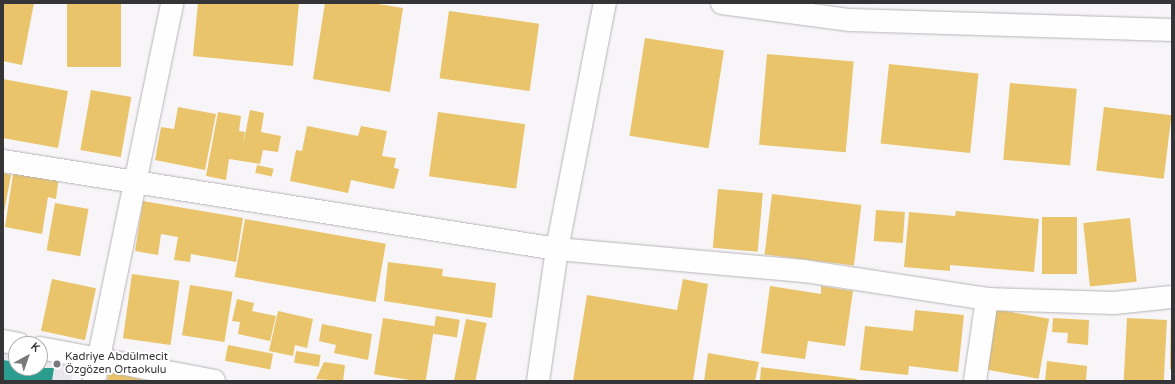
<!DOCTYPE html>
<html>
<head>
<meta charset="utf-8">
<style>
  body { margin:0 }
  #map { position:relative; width:1175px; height:384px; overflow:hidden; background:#f7f5f8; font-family:"Varela Round",sans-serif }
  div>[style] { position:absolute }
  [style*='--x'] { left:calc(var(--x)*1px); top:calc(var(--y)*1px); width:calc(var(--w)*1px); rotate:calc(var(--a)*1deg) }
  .built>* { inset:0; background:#ebe7ee }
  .homes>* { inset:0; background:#e9c46a; transform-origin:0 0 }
  .schools>* { inset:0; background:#2a9d8f }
  .roads { filter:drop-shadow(0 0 1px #b6b4b7) drop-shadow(0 0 1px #b6b4b7) }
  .minor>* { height:22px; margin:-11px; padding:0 11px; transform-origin:11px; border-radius:11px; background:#fefefe }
  .dots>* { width:11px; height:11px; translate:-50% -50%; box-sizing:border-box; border:2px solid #fff; border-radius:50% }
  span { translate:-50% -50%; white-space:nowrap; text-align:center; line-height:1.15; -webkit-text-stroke:4px #fff; paint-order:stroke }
  .poi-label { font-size:11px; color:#353436 }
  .left { translate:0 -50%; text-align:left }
  .frame { position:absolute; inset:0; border:4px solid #353436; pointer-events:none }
  .north { position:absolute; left:8px; top:336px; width:40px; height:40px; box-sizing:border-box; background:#fff; border:1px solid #aeaeaf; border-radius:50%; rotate:40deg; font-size:11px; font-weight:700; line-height:16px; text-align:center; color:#353436 }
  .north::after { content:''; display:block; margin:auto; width:14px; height:18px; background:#79787a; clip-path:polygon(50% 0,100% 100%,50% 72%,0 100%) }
</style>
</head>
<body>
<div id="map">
  <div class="built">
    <i style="clip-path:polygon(3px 349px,16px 351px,16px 368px,40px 368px,40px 354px,74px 360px,71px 381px,3px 381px)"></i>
  </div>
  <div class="homes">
    <i style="clip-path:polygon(3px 3px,34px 3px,22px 65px,3px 61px)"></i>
    <i style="left:67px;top:3px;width:54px;height:64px"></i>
    <i style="clip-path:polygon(198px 3px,299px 3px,293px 66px,193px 56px)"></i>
    <i style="clip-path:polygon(325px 3px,372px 3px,403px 8px,390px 92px,313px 79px)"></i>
    <i style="left:449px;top:11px;width:91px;height:68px;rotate:8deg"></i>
    <i style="left:645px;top:38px;width:80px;height:99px;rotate:9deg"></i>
    <i style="left:767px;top:54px;width:87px;height:91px;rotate:5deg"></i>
    <i style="left:889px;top:64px;width:90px;height:80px;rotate:6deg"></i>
    <i style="clip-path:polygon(3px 79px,68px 91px,58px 148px,3px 138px)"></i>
    <i style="left:1010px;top:83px;width:67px;height:77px;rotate:5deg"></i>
    <i style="left:91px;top:90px;width:41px;height:61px;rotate:10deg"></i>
    <i style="clip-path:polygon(178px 107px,216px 114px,205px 170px,155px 160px,161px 127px,174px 129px)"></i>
    <i style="left:1104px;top:107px;width:68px;height:64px;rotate:7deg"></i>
    <i style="clip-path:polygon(250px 110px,264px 113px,261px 132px,281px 136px,278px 152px,263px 150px,260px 164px,229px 159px,226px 180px,206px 176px,218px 112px,241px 116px,239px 131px,245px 132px,243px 145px)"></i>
    <i style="left:438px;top:112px;width:88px;height:65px;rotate:8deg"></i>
    <i style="clip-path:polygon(307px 126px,358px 136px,361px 126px,387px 131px,382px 156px,396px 158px,394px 168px,399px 169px,394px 189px,351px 180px,348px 193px,290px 181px,296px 150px,302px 151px)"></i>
    <i style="left:257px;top:165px;width:17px;height:8px;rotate:13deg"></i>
    <i style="clip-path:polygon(14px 168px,59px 176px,56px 199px,48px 197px,42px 234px,5px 227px)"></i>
    <i style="clip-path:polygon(3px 173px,11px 175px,4px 212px,3px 212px)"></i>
    <i style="left:718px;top:189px;width:45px;height:59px;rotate:5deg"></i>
    <i style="left:772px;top:194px;width:90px;height:61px;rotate:7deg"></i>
    <i style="clip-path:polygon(143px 201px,243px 218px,236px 262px,191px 254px,190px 262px,174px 260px,178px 237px,161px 234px,158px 255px,135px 251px)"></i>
    <i style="left:55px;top:203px;width:34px;height:48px;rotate:10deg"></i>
    <i style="left:876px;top:210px;width:29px;height:31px;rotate:4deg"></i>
    <i style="clip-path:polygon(956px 211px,1039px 219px,1034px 272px,950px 265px,950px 271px,904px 267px,909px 212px,955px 216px)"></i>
    <i style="left:1042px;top:217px;width:35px;height:57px"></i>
    <i style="left:1130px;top:218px;width:64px;height:47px;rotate:84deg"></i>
    <i style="left:245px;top:219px;width:143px;height:59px;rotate:10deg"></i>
    <i style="clip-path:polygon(388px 262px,443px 269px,442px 276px,496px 283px,492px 318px,384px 301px)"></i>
    <i style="left:132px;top:274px;width:48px;height:65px;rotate:8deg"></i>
    <i style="left:52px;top:279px;width:45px;height:53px;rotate:12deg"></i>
    <i style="clip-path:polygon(683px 279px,708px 284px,693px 381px,573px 381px,587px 295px,677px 310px)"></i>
    <i style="left:190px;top:285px;width:43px;height:51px;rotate:9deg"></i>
    <i style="clip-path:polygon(770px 286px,821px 294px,821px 286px,853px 291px,845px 346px,808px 341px,805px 359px,761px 353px)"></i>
    <i style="clip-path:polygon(237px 299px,254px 303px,252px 311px,276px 316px,270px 341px,238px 334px,240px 322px,232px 321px)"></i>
    <i style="clip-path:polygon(1171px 308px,1172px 308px,1172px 369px,1170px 369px)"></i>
    <i style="left:994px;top:309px;width:56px;height:61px;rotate:10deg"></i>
    <i style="clip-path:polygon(915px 310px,964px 315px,958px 372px,909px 366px,908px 375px,860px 370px,865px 326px,913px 331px)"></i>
    <i style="clip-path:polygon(278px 311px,313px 319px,307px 348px,295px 345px,293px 356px,269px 351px)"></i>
    <i style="left:436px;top:316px;width:24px;height:18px;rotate:9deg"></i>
    <i style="left:383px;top:318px;width:52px;height:57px;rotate:9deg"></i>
    <i style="clip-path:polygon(1053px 318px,1089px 320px,1088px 345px,1067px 343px,1068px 333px,1052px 332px)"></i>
    <i style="left:1127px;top:318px;width:40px;height:62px;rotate:3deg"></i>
    <i style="left:466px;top:319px;width:21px;height:63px;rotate:11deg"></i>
    <i style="clip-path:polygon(322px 324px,372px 334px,368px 360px,334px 353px,336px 345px,319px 341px)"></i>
    <i style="left:228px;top:345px;width:46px;height:16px;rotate:11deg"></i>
    <i style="left:296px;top:351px;width:25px;height:12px;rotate:9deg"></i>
    <i style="clip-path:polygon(708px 353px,759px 362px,755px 381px,704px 381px)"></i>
    <i style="clip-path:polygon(1047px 361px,1087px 366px,1086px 381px,1045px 381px)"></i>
    <i style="clip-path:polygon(324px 362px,345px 365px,343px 381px,316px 379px)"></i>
    <i style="clip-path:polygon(110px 366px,128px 370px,131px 377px,149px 381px,107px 381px)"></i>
    <i style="clip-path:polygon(761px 367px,857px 379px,856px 381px,760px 381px)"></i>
  </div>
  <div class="schools">
    <i style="clip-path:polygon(3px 360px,16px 362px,16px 368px,54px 368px,52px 381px,3px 381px)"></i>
  </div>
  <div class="roads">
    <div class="minor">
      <i style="--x:722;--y:3;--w:129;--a:7.6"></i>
      <i style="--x:850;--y:20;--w:322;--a:1.8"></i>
      <i style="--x:3;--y:161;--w:561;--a:9.03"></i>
      <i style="--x:557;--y:249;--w:248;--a:5.1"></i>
      <i style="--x:804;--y:271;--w:185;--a:8.7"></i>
      <i style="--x:987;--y:299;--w:127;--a:1.8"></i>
      <i style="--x:1114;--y:303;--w:58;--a:-5.9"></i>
      <i style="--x:3;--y:341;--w:16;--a:11"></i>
      <i style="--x:40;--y:348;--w:177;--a:10.7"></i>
      <i style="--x:94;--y:381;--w:386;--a:-78.3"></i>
      <i style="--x:538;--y:381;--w:133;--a:-81.8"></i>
      <i style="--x:557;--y:249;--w:251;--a:-79"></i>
      <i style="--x:975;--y:381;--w:83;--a:-81.7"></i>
    </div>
  </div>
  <div class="dots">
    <i style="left:57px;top:364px;background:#79787a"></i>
  </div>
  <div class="poi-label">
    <span class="left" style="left:65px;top:364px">Kadriye Abdülmecit<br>Özgözen Ortaokulu</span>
  </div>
  <div class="frame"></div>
  <div class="north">K</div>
</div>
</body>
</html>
